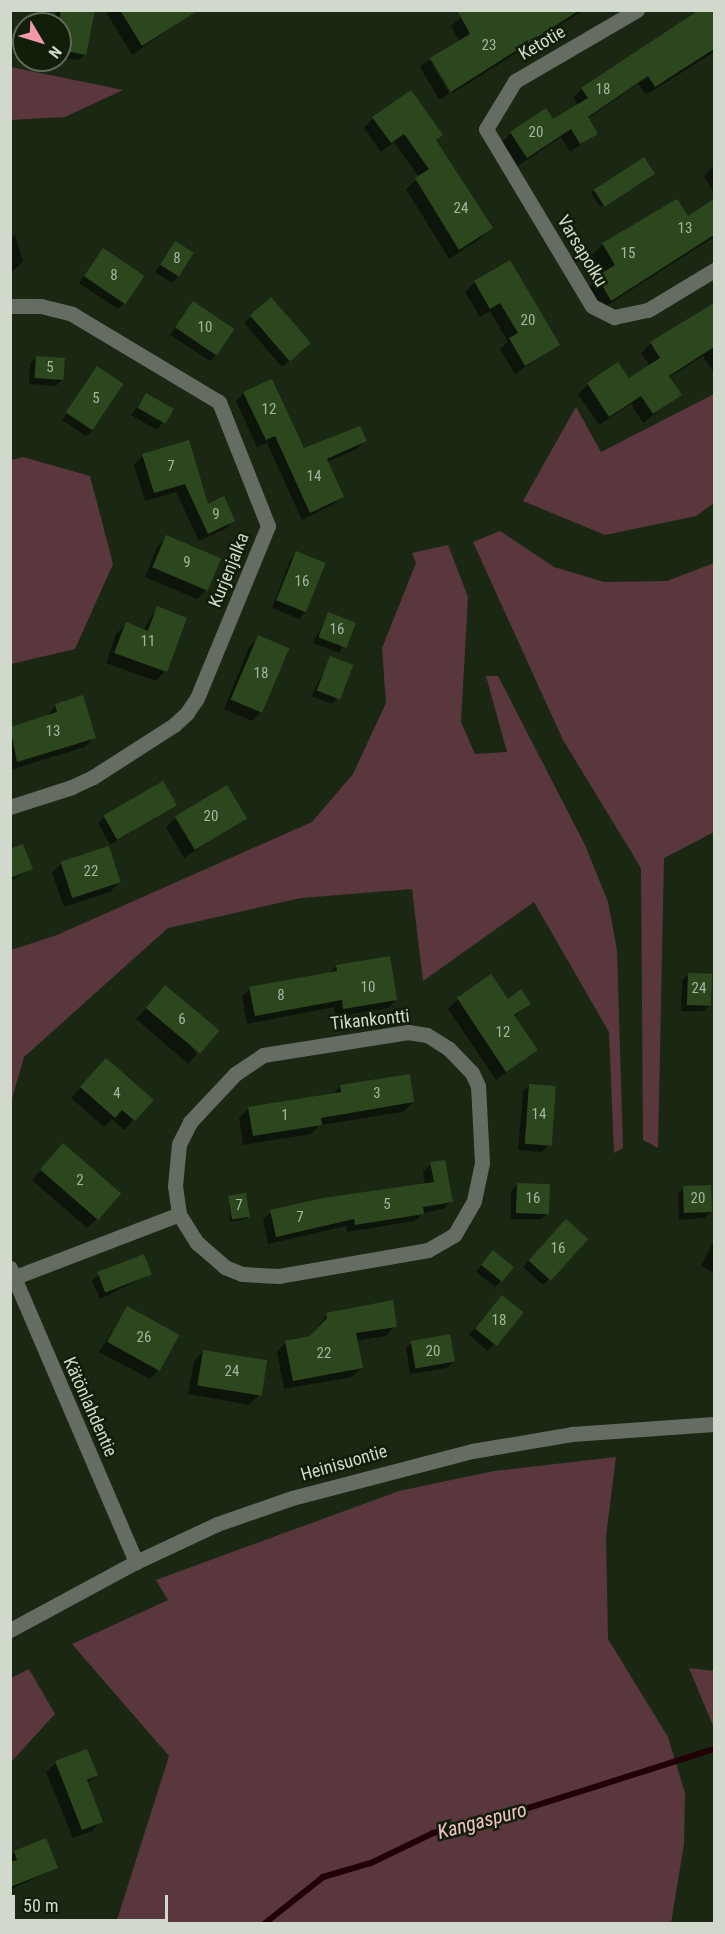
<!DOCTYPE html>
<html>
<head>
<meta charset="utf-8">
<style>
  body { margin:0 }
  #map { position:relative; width:725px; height:1934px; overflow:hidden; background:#1a2813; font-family:"Roboto Condensed",sans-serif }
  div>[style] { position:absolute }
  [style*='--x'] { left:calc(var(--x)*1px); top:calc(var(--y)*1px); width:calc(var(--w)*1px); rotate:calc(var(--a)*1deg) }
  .green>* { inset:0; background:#5a373d }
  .shadow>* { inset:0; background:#0007; transform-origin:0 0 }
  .stream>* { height:6px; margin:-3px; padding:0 3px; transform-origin:3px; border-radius:3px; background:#210006 }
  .building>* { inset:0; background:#2c471e; transform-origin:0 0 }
  .minor>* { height:15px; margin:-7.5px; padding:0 7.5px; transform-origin:7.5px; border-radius:7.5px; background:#656c62 }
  span { translate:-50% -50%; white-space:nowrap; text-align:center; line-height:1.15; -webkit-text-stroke:5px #111e0a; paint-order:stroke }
  .number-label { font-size:15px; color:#a7b4a0 }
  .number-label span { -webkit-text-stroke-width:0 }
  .street-label { font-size:18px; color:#d0d9cb }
  .water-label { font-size:20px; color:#f5c0c9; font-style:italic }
  .frame { position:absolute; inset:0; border:12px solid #d0d9cb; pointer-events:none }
  .north { position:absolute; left:12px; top:12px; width:60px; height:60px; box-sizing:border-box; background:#111e0a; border:2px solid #5d6957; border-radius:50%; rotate:128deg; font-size:16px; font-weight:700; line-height:24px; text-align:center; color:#d0d9cb }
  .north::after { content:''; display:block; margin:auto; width:21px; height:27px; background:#f39aaa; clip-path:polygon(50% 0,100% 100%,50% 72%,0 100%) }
  .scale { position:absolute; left:12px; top:1895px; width:156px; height:27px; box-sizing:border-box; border:3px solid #d0d9cb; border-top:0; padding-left:8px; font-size:18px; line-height:21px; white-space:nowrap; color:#d0d9cb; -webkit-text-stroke:4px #111e0a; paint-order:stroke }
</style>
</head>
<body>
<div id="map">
  <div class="green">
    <i style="clip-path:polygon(11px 67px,123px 90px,65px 117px,11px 120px)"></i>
    <i style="clip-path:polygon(714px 394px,714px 503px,696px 516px,605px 535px,523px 501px,576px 407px,601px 452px)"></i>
    <i style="clip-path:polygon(23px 457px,90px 476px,113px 564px,75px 649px,11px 664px,11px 460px)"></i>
    <i style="clip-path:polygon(500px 531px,554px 567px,604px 582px,667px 581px,714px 563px,714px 832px,664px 858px,658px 1148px,643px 1140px,641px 868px,563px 740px,473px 542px)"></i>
    <i style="clip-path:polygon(448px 545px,468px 597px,461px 722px,475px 754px,507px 752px,486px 676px,498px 676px,585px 845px,608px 902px,617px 950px,623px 1148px,614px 1153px,609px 1032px,534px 902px,423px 981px,412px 889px,301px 898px,168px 928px,24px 1057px,11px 1102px,11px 950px,57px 935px,312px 822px,353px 774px,386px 703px,382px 648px,416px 563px,412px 553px)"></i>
    <i style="clip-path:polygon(616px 1457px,606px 1537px,608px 1639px,668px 1737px,685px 1793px,684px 1844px,671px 1923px,116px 1923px,169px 1756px,72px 1644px,168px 1600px,156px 1580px,399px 1491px,494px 1471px)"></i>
    <i style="clip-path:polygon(689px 1668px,714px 1671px,714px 1728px)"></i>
    <i style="clip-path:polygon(29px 1669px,55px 1714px,11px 1762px,11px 1678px)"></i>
  </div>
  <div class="shadow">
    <i style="clip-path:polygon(57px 10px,84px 10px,85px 54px,79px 60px,60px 57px,60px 24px,52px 24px)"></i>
    <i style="clip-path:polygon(105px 10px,177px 10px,183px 20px,132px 55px)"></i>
    <i style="clip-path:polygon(471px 10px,584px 10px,453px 93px,431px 59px,460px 42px,451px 26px)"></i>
    <i style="clip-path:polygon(705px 10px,714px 10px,714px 52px,646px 95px,638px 84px,587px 119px,596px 133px,570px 152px,561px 137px,518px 166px,502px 142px,511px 133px,553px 121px,579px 106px,573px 98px,582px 89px)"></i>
    <i style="left:430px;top:60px;width:39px;height:12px;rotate:60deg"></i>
    <i style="clip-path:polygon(373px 118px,441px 135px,435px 141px,491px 228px,481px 238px,449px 259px,406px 189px,419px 177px,394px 142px,381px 152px,364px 128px)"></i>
    <i style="clip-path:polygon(714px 165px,714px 193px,704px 176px)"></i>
    <i style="clip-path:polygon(650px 176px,600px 207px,591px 193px,594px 190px)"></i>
    <i style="clip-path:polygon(677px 201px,688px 218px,714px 201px,714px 237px,600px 310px,587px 288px,603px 274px,592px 255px,603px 244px)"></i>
    <i style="clip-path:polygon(15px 235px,23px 262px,10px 273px,10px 236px)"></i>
    <i style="clip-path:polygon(175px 243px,178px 277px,172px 283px,155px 272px)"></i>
    <i style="clip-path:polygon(103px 250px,124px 303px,118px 309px,79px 283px)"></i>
    <i style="clip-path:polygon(475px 282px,558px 345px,515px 374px,500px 349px,508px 342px,490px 311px,480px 317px,465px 292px)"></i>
    <i style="clip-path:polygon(271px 300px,303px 350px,282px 367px,244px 323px)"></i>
    <i style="clip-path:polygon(193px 303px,216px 355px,210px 361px,170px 335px)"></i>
    <i style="clip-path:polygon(714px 304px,714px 373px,703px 356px,669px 378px,680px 395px,643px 423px,631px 404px,599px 425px,578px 394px,588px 384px,628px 381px,650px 366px,641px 353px,651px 343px)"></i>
    <i style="clip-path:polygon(36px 357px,62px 380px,56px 386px,29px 384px,30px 364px)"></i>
    <i style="clip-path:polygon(97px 368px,93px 430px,86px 436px,62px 420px)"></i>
    <i style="clip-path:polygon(244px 393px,303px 450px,365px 441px,357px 449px,327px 462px,342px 496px,334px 504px,302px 520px,267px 443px,257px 447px,236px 401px)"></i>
    <i style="clip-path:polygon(146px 395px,172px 410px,157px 430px,131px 415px)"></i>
    <i style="clip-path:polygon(188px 442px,207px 506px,234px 520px,225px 529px,199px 541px,176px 492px,145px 501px,134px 465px,143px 456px)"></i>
    <i style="clip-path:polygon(167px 537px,207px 589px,197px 599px,145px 577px,157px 547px)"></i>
    <i style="clip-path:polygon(297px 553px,306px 612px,299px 619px,272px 608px,290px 560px)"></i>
    <i style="clip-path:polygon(157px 608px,185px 619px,165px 671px,156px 681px,106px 663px,116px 634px,126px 624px,143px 630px)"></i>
    <i style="clip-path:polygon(328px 614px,354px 624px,339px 653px,313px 643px)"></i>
    <i style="clip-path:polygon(259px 637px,262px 711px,252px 721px,224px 709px,249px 647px)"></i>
    <i style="clip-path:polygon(331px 658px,338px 697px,332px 704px,311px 696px)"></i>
    <i style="clip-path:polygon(56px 705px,94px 737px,85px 747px,10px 770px,10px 729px,47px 717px)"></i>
    <i style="clip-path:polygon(176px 805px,110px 845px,98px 823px,104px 817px)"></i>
    <i style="clip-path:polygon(176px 818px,245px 818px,184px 858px,166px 827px)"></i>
    <i style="clip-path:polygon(10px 851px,31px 869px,10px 881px)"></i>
    <i style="clip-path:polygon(62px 863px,120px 882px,110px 892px,64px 907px,52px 873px)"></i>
    <i style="clip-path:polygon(336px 966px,396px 1000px,388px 1008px,335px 1017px,334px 1007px,247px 1024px,242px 997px,250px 988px,329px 974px)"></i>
    <i style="clip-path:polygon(688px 974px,710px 1005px,703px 1011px,681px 1011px,682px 981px)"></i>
    <i style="clip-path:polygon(156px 997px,197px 1054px,188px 1064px,136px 1019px)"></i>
    <i style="clip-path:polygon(458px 999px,529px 1004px,514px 1017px,536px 1050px,496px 1080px,448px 1009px)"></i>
    <i style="clip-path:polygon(97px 1069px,152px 1100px,124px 1130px,112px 1119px,104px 1127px,71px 1098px)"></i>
    <i style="clip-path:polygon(529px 1085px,549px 1145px,542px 1152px,518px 1150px,523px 1092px)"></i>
    <i style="clip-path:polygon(341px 1086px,413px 1102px,403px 1112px,320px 1125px,311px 1134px,243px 1145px,239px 1118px,249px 1108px,332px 1095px)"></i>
    <i style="clip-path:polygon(54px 1155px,97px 1219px,87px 1228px,32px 1180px)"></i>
    <i style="clip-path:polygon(431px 1164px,451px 1201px,443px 1209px,423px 1213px,415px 1221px,347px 1232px,346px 1226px,268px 1244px,263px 1220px,271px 1212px,425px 1185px,423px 1172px)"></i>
    <i style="clip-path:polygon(517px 1185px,548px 1213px,541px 1219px,511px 1219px,511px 1191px)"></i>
    <i style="clip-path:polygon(684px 1187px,711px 1212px,704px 1218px,679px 1220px,678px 1194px)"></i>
    <i style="clip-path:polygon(229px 1198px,249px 1216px,246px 1219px,230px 1222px)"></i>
    <i style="clip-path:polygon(560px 1227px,549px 1279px,543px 1285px,523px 1267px)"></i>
    <i style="clip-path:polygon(714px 1241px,714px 1273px,701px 1266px)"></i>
    <i style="clip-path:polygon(487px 1258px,501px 1281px,495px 1287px,476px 1272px)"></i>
    <i style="clip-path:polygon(151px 1274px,100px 1299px,92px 1281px,99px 1275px)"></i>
    <i style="clip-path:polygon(496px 1303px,522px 1313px,488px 1351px,469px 1335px)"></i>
    <i style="clip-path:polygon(127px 1308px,159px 1369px,150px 1379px,99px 1352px)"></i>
    <i style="clip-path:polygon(327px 1314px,395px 1326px,386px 1336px,356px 1341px,361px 1368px,352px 1377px,284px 1389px,277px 1352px,286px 1342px,310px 1338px)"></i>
    <i style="clip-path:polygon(412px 1342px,453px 1362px,447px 1368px,410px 1374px,406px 1348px)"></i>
    <i style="clip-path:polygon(203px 1351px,259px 1395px,249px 1405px,188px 1394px,194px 1361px)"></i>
    <i style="clip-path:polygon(56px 1763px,96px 1775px,87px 1784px,101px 1821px,92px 1831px,73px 1838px,46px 1772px)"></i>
    <i style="clip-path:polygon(15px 1852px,56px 1868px,10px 1890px,10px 1857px)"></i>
  </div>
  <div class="stream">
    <i style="--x:264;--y:1924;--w:75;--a:-38.5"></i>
    <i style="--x:323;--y:1877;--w:50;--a:-16.3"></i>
    <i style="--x:371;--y:1863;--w:69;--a:-25.8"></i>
    <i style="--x:433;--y:1833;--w:69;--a:-13.4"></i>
    <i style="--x:500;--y:1817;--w:225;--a:-17.6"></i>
  </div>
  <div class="building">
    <i style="clip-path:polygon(60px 10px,95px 10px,86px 55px,60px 50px)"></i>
    <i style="clip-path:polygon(120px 10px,199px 10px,142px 46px)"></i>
    <i style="clip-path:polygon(457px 10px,580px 10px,451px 92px,430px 58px,470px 34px)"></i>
    <i style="clip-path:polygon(699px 10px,714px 10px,714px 49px,655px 87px,648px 76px,588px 117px,598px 134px,580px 144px,571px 129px,527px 158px,510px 132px,546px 108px,553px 119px,588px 98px,581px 88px)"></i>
    <i style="clip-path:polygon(411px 90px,443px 135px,436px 140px,493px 228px,459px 250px,415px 178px,429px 169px,404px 134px,391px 143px,372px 117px)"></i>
    <i style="left:644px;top:157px;width:20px;height:60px;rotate:57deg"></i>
    <i style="clip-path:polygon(677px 199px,688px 216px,714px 199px,714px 235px,611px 301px,597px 276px,615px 265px,602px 243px)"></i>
    <i style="left:175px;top:241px;width:22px;height:28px;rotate:32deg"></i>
    <i style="left:103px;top:248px;width:50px;height:34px;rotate:34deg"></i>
    <i style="clip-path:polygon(510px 260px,560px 345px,525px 366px,509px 338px,518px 333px,500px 303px,490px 309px,474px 281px)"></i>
    <i style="left:271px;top:297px;width:61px;height:28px;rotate:49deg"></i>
    <i style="left:193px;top:301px;width:50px;height:32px;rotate:34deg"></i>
    <i style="clip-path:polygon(714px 303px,714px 347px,669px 376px,682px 395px,653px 414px,641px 396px,609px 417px,587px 383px,618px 362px,629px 378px,660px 358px,650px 342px)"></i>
    <i style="left:36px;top:356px;width:29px;height:22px;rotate:4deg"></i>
    <i style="left:97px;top:366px;width:32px;height:56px;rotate:34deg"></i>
    <i style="clip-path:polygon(272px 379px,304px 448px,360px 426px,367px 441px,327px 459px,344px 497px,310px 513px,275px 436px,266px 440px,243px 392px)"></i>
    <i style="left:146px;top:393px;width:32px;height:17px;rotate:30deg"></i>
    <i style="clip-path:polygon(189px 440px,208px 504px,224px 496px,235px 521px,208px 534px,185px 484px,154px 493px,142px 454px)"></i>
    <i style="left:166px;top:535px;width:60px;height:35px;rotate:23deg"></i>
    <i style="left:296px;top:551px;width:32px;height:53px;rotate:22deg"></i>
    <i style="clip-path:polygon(157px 606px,187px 618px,167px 672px,114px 653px,126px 622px,148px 631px)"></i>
    <i style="left:328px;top:612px;width:30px;height:27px;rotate:21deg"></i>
    <i style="left:258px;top:635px;width:34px;height:70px;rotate:23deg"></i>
    <i style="left:330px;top:656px;width:25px;height:37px;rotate:21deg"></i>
    <i style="clip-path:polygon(83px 695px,96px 738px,17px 762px,10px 727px,57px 712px,55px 704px)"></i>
    <i style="left:163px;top:781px;width:28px;height:69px;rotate:60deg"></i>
    <i style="left:227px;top:785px;width:39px;height:61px;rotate:59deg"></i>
    <i style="clip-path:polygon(23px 844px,33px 869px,10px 878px,10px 849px)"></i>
    <i style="left:109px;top:846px;width:38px;height:51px;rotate:72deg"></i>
    <i style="clip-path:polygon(390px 956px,397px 1000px,343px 1009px,342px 1000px,255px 1016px,249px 987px,337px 971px,336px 965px)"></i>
    <i style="left:688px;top:973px;width:24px;height:32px;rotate:2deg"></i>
    <i style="clip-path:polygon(491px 974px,508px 999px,521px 989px,531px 1004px,514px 1015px,538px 1050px,506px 1072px,457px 998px)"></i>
    <i style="left:165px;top:985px;width:71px;height:30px;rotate:40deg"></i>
    <i style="clip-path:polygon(106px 1058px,154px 1100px,135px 1121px,122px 1110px,115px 1118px,80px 1087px)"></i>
    <i style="clip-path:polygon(410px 1074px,414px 1102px,321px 1118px,322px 1125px,253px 1136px,248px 1107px,341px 1092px,340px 1085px)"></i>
    <i style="left:529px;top:1084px;width:27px;height:60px;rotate:4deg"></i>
    <i style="left:63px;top:1143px;width:77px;height:35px;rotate:41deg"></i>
    <i style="clip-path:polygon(445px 1160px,453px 1202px,423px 1207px,424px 1214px,355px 1225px,354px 1219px,276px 1237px,270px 1210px,323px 1198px,434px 1182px,430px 1162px)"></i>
    <i style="left:517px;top:1183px;width:33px;height:30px;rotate:2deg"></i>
    <i style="left:711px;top:1185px;width:27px;height:28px;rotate:88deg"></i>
    <i style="left:246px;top:1193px;width:24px;height:18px;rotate:81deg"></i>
    <i style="left:566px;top:1219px;width:30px;height:56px;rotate:42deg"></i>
    <i style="left:493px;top:1250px;width:27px;height:19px;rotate:39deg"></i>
    <i style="left:144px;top:1254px;width:22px;height:50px;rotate:69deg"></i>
    <i style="left:502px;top:1295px;width:28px;height:43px;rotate:39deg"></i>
    <i style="clip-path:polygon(393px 1300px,397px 1327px,356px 1333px,363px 1368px,293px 1381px,285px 1341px,310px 1336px,327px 1318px,326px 1313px)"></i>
    <i style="left:127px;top:1306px;width:60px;height:41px;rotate:29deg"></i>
    <i style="left:450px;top:1334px;width:28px;height:40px;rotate:80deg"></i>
    <i style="left:203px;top:1350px;width:65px;height:36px;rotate:9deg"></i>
    <i style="clip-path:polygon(87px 1749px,98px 1775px,87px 1780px,103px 1822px,82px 1830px,55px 1761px)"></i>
    <i style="clip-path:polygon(46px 1838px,58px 1868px,10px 1887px,10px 1862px,17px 1860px,14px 1851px)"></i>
  </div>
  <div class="minor">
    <i style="--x:637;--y:10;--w:141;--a:149.8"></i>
    <i style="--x:515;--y:81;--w:56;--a:121.1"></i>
    <i style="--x:486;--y:129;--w:206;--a:59.1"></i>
    <i style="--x:592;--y:306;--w:25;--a:27"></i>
    <i style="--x:614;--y:317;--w:35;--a:-12"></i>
    <i style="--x:648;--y:310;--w:77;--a:-31.2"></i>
    <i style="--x:10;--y:306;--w:31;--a:0"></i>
    <i style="--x:41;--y:306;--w:32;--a:14"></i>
    <i style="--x:72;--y:314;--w:171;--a:30.9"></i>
    <i style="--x:219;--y:402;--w:133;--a:68.4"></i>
    <i style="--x:268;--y:526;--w:186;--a:112.4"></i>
    <i style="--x:197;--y:698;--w:18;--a:124"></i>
    <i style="--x:187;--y:713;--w:18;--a:137"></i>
    <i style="--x:174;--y:725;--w:96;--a:147.3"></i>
    <i style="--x:93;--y:777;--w:23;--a:155"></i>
    <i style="--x:72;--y:787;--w:65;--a:162.1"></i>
    <i style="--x:408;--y:1032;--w:19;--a:9"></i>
    <i style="--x:427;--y:1035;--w:26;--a:32"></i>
    <i style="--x:449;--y:1049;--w:33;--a:46"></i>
    <i style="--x:472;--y:1073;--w:14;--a:65"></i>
    <i style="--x:478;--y:1086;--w:77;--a:87"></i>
    <i style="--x:482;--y:1163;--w:39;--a:102"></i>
    <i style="--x:474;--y:1201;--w:39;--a:120"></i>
    <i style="--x:454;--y:1235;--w:30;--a:150"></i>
    <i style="--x:428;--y:1250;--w:151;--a:170.1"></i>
    <i style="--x:279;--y:1276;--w:37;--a:-177"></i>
    <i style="--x:242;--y:1274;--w:18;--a:-158"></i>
    <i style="--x:225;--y:1267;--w:37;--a:-139"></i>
    <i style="--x:197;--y:1243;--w:34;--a:-122"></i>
    <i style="--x:179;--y:1214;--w:28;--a:-98"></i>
    <i style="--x:175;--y:1186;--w:42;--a:-84.6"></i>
    <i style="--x:179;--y:1144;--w:25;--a:-63"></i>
    <i style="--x:190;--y:1122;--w:66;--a:-46.8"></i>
    <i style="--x:235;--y:1074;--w:34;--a:-34"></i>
    <i style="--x:263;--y:1055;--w:147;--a:-9"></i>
    <i style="--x:10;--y:1268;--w:320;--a:66.8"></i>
    <i style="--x:10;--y:1279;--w:181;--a:-21"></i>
    <i style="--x:10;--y:1630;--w:143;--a:-28.4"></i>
    <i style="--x:136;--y:1562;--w:89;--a:-25.1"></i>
    <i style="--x:217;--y:1524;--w:79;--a:-19.1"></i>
    <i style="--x:292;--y:1498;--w:186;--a:-14.6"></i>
    <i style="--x:472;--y:1451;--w:101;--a:-9.6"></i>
    <i style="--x:572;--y:1434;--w:142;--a:-4"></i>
  </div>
  <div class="number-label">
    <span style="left:489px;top:46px">23</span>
    <span style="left:603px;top:90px">18</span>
    <span style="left:536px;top:133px">20</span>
    <span style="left:461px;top:209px">24</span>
    <span style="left:685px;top:229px">13</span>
    <span style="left:628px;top:254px">15</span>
    <span style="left:177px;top:259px">8</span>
    <span style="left:114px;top:276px">8</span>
    <span style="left:528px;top:321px">20</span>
    <span style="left:205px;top:328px">10</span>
    <span style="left:50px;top:368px">5</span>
    <span style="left:96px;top:399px">5</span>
    <span style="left:269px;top:410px">12</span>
    <span style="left:171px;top:467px">7</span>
    <span style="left:314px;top:477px">14</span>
    <span style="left:216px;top:515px">9</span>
    <span style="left:187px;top:563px">9</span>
    <span style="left:302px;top:582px">16</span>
    <span style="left:337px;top:630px">16</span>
    <span style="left:148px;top:642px">11</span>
    <span style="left:261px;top:674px">18</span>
    <span style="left:53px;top:732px">13</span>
    <span style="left:211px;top:817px">20</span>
    <span style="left:91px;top:872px">22</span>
    <span style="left:368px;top:988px">10</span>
    <span style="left:699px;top:989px">24</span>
    <span style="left:281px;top:996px">8</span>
    <span style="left:182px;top:1020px">6</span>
    <span style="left:503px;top:1033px">12</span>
    <span style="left:117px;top:1094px">4</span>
    <span style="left:377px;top:1094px">3</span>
    <span style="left:539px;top:1115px">14</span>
    <span style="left:285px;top:1116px">1</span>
    <span style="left:80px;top:1181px">2</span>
    <span style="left:533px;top:1199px">16</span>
    <span style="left:698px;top:1199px">20</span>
    <span style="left:387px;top:1205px">5</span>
    <span style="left:239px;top:1206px">7</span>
    <span style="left:300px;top:1218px">7</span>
    <span style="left:558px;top:1249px">16</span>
    <span style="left:499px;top:1321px">18</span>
    <span style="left:144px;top:1338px">26</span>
    <span style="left:433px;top:1352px">20</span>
    <span style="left:324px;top:1354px">22</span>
    <span style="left:232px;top:1372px">24</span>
  </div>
  <div class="street-label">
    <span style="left:542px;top:43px;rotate:-30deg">Ketotie</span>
    <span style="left:582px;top:251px;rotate:59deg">Varsapolku</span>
    <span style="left:229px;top:570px;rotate:-68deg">Kurjenjalka</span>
    <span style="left:370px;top:1020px;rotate:-6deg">Tikankontti</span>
    <span style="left:90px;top:1407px;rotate:66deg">Kätönlahdentie</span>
    <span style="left:344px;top:1463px;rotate:-16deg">Heinisuontie</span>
  </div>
  <div class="water-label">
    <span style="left:482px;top:1821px;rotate:-15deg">Kangaspuro</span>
  </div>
  <div class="frame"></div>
  <div class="north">N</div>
  <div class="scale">50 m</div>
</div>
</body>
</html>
